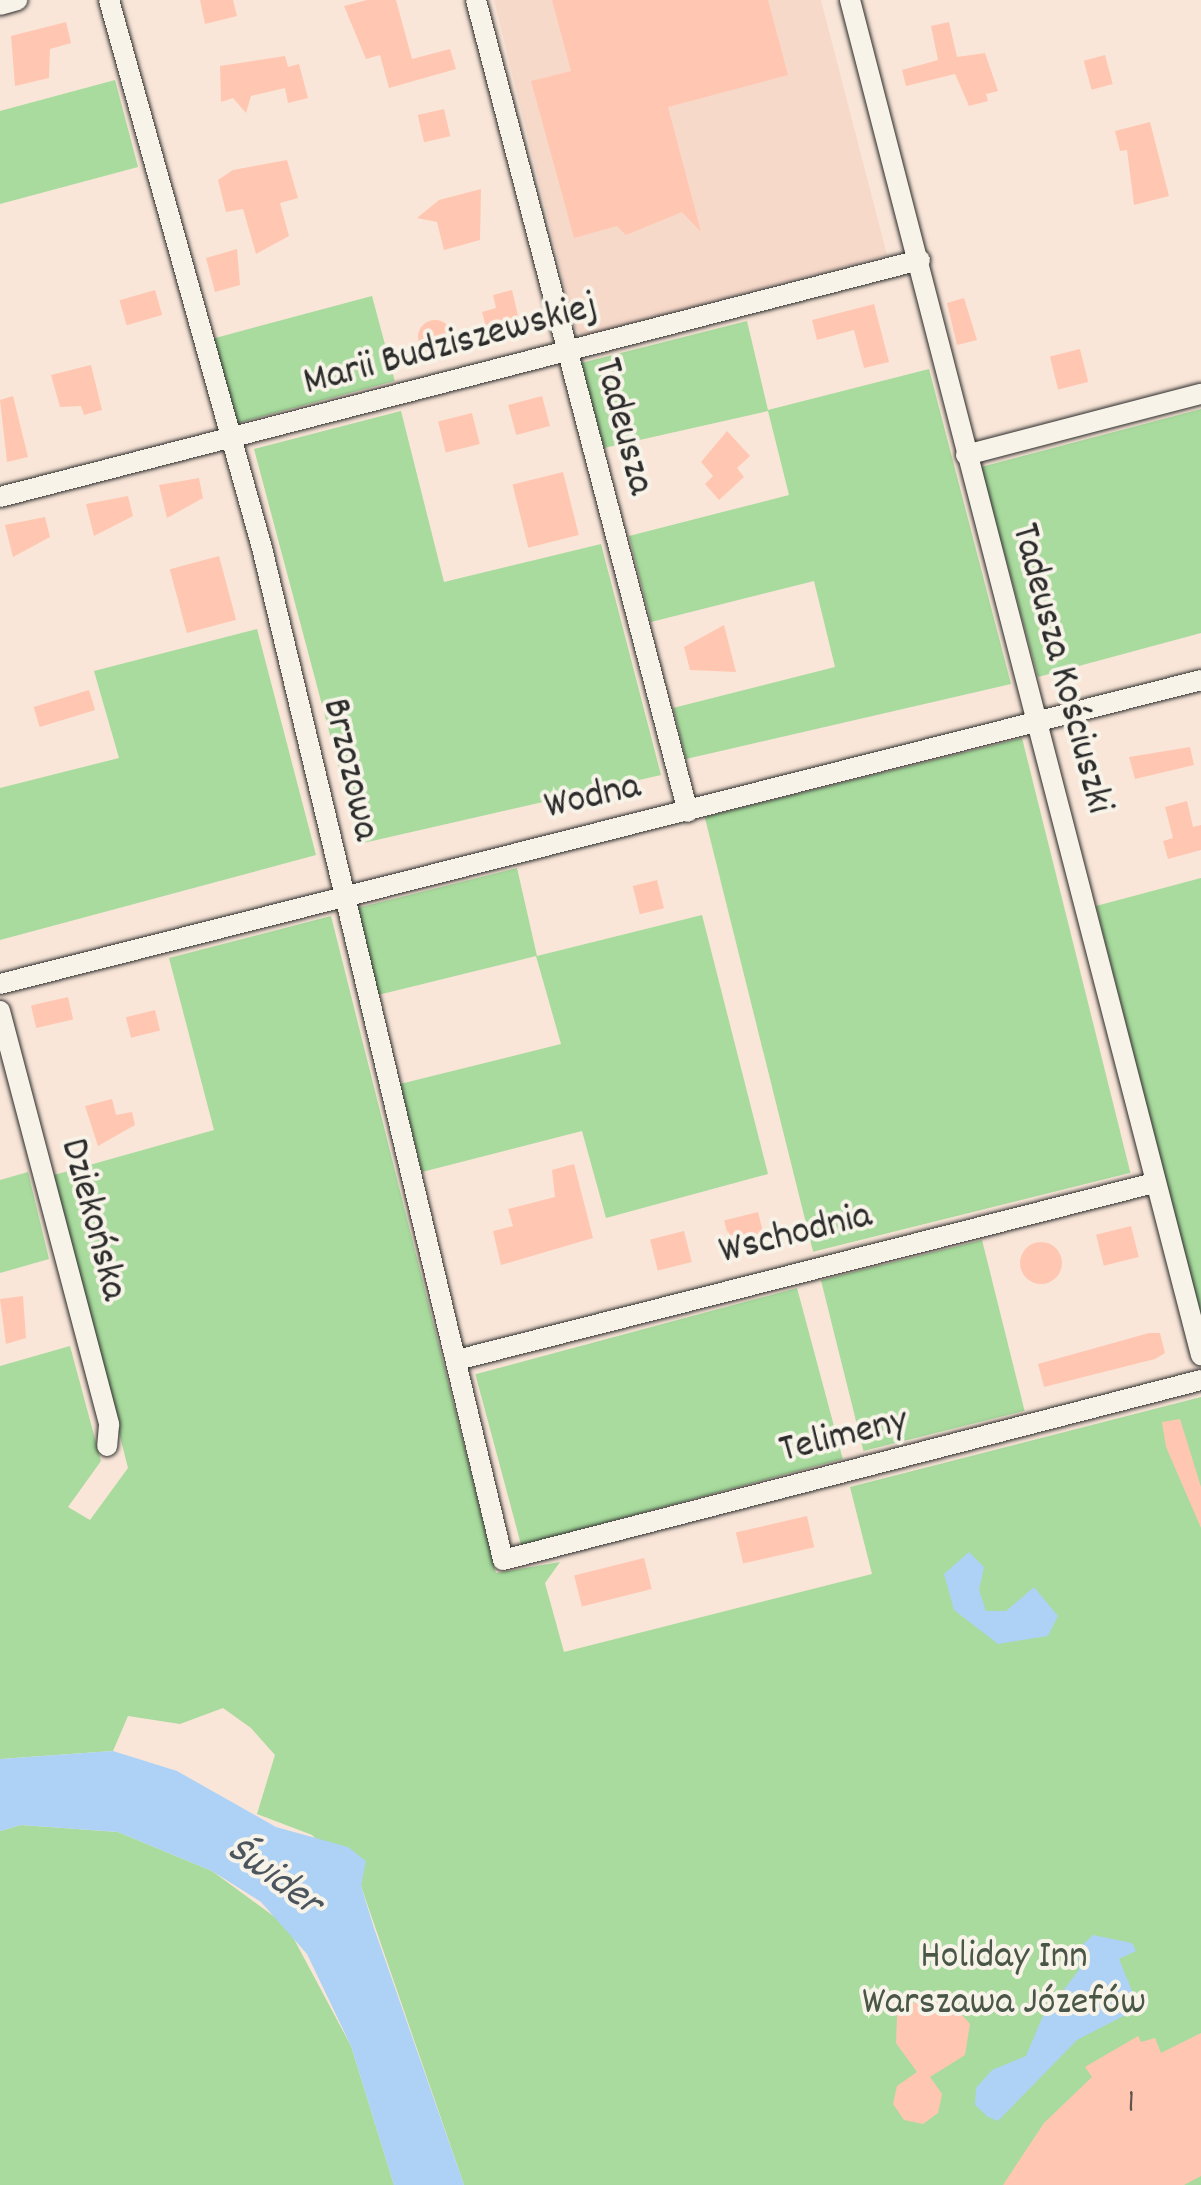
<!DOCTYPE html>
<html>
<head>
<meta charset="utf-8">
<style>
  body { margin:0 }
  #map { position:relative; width:1201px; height:2185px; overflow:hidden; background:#f9e6d8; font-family:Dekko,sans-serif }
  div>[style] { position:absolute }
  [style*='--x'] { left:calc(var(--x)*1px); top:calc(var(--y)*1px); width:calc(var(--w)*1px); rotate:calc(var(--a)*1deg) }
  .built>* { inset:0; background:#f7d9ca }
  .green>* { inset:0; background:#a8db9d; transform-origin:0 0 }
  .water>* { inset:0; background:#add2f6 }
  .building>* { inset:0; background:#ffc7b2; transform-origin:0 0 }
  .round { border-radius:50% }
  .roads { filter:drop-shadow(0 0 2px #2b2b2b) drop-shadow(0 0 2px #2b2b2b) }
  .street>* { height:20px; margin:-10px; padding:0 10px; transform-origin:10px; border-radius:10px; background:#f7f3e8 }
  span { translate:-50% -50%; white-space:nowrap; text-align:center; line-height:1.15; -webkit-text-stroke:8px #f7f3e8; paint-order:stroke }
  .number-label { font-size:35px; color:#60524d }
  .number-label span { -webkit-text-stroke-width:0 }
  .street-label { font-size:40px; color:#2b2b2b }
  .park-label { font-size:40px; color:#4a5748 }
  .water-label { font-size:42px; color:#4c555e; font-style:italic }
</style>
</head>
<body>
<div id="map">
  <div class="built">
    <i style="clip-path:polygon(494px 0,821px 0,887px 255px,583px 336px,575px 328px)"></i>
  </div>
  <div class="green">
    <i style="clip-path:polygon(115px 80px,138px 167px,0 204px,0 111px)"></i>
    <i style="left:372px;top:296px;width:88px;height:164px;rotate:75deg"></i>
    <i style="clip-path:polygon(747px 321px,768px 410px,929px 369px,1011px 684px,686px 759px,673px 708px,835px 667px,814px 581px,651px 622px,629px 536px,789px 495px,768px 411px,604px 448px,581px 363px)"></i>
    <i style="clip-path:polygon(1201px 409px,1201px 633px,1038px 677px,981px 467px)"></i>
    <i style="clip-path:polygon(401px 411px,444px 582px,601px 544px,661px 775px,359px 844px,254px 449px)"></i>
    <i style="clip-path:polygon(257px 629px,316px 855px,0 940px,0 788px,119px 758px,94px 671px)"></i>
    <i style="left:1022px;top:738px;width:448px;height:327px;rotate:76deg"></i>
    <i style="clip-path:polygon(517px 868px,537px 956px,702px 915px,768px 1174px,606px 1218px,582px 1131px,422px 1172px,400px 1084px,561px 1044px,536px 956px,378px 995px,357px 908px)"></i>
    <i style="clip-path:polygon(1201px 878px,1201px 1317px,1096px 906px)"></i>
    <i style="clip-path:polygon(331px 916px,496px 1573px,560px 1562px,545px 1583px,564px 1652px,872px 1574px,850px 1487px,1201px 1397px,1201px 2185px,464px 2185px,361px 1886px,312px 1835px,257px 1814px,275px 1755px,251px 1728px,223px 1708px,180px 1724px,128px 1716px,113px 1751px,0 1759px,0 1366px,70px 1346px,101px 1461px,68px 1507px,90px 1520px,128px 1468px,54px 1175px,214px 1130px,169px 958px)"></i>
    <i style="clip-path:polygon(28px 1172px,49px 1259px,0 1273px,0 1180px)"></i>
    <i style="left:982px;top:1240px;width:176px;height:166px;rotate:76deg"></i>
    <i style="left:797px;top:1288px;width:177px;height:333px;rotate:75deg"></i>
    <i style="clip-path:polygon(21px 1825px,118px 1832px,212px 1871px,287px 1926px,351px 2046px,394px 2185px,0 2185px,0 1831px)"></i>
  </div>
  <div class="water">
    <i style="clip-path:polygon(969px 1552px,984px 1567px,979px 1590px,986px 1611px,1006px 1611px,1034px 1587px,1058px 1616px,1048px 1636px,998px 1644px,954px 1610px,944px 1574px)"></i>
    <i style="clip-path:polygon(113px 1751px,177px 1771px,276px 1827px,348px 1847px,366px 1861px,361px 1886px,374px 1928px,464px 2185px,394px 2185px,351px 2046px,307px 1954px,261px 1902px,212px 1871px,118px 1832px,21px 1825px,0 1831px,0 1759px)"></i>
    <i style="clip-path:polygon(1093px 1935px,1132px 1943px,1136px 1951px,1119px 1959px,1139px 2008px,1077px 2040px,998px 2121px,988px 2117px,975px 2105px,976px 2088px,992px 2070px,1026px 2056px,1042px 2018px,1079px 1970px,1078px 1949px)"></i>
  </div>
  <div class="building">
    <i style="clip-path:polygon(200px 0,233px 0,237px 16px,205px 24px)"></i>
    <i style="clip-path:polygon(367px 0,396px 0,412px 59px,450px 49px,456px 69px,389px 88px,380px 55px,366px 59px,344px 6px)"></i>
    <i style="clip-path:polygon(552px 0,768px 0,788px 75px,668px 107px,701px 232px,682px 212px,626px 235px,617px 226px,574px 238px,531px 81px,571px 71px)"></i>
    <i style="clip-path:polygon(66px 22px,71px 43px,50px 49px,49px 78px,15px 86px,11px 36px)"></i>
    <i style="clip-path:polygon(949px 22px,957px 57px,985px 53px,998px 91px,986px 94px,988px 101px,969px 106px,955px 74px,906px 86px,902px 70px,938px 60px,931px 26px)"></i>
    <i style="left:1105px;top:55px;width:30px;height:22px;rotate:75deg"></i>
    <i style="clip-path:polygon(285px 56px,288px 67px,299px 64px,308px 98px,288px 103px,285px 88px,251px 96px,246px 113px,233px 98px,221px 102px,220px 66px)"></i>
    <i style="left:444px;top:109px;width:28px;height:27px;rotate:77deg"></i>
    <i style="clip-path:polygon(1150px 122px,1169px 196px,1134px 205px,1127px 150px,1120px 151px,1115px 131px)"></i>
    <i style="clip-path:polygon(287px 160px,298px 198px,280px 203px,289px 236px,256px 254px,243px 209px,226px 212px,218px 180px,233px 170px)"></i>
    <i style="clip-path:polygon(481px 189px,480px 240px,444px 250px,437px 222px,417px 218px,439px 200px)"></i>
    <i style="clip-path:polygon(237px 249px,240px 285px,215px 292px,206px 258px)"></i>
    <i style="left:155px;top:290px;width:26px;height:37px;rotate:74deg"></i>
    <i style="clip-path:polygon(512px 290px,521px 328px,489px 339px,482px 312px,496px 308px,493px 295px)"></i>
    <i style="clip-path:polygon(964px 298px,977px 340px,957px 345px,947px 303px)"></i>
    <i style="clip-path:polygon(874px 304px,889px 362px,864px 368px,854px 330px,817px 340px,812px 320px)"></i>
    <i class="round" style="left:418px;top:320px;width:34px;height:34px"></i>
    <i style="left:1080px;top:349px;width:34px;height:31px;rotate:76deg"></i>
    <i style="clip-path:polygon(91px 365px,102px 410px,84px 415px,81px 406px,60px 407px,51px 375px)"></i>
    <i style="clip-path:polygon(13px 396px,28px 457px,7px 462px,0 400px)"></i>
    <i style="left:542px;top:396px;width:31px;height:35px;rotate:75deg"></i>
    <i style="left:472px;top:413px;width:32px;height:35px;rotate:76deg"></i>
    <i style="clip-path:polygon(727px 431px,750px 456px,737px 468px,744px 477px,719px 500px,705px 484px,713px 476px,701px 462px)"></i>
    <i style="left:563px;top:472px;width:65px;height:52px;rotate:76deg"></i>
    <i style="clip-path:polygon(199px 478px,203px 498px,167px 518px,159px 485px)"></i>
    <i style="clip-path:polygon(128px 496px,133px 516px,94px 536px,86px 504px)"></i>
    <i style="clip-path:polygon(45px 517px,50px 537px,13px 557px,5px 525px)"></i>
    <i style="left:219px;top:556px;width:66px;height:51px;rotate:75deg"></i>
    <i style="clip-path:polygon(724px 625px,736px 672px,690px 670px,684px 647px)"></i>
    <i style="left:89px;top:690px;width:21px;height:58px;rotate:73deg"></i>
    <i style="clip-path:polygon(1190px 747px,1194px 765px,1135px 779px,1129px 757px)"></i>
    <i style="clip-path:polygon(1187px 801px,1193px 827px,1201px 825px,1201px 850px,1168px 859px,1163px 841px,1173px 838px,1165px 807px)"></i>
    <i style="left:657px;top:880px;width:29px;height:25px;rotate:76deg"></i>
    <i style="left:68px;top:997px;width:23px;height:38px;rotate:77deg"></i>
    <i style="left:155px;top:1010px;width:21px;height:30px;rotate:76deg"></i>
    <i style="clip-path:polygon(112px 1099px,116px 1115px,132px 1112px,135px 1125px,98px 1146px,85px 1106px)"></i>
    <i style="clip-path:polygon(574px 1164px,593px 1238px,501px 1265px,493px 1231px,513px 1226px,508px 1209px,555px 1197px,552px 1170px)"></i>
    <i style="left:758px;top:1212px;width:32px;height:35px;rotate:76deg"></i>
    <i style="left:1131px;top:1226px;width:32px;height:36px;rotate:76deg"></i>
    <i style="left:684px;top:1231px;width:32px;height:35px;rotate:76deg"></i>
    <i class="round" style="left:1020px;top:1242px;width:42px;height:42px"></i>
    <i style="clip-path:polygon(23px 1296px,26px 1338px,6px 1344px,0 1299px)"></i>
    <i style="clip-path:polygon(1149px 1333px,1160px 1333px,1165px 1353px,1155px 1359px,1044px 1387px,1038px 1364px)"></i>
    <i style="clip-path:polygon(1180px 1419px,1201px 1487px,1201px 1528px,1166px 1447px,1162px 1422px)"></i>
    <i style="left:807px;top:1516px;width:32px;height:73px;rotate:77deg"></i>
    <i style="left:644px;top:1558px;width:32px;height:72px;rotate:76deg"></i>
    <i style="clip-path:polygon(888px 1990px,911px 2003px,950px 2001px,970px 2024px,965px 2055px,930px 2077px,942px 2094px,938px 2113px,923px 2124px,904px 2120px,893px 2104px,897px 2086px,917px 2072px,896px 2043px,897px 2016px,882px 2006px)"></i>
    <i style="clip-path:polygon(1201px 2033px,1201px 2176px,1184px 2185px,1003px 2185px,1044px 2123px,1092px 2077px,1085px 2067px,1138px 2036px,1141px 2042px,1155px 2038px,1161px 2053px)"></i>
  </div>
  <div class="roads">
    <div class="street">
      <i style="--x:109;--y:0;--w:569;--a:74.4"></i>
      <i style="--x:262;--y:548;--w:1040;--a:76.6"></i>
      <i style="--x:503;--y:1560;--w:721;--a:-14.46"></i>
      <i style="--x:476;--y:0;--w:839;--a:75.37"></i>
      <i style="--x:850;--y:0;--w:1400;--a:75.48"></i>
      <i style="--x:0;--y:5;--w:18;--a:-16"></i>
      <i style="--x:966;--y:455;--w:243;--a:-14.6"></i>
      <i style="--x:0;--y:497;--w:950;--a:-14.45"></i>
      <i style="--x:0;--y:984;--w:1239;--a:-14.2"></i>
      <i style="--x:0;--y:1011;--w:428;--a:75.2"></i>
      <i style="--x:109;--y:1425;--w:21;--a:95"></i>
      <i style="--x:457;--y:1360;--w:719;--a:-14.25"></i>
    </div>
  </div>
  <div class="number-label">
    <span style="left:1131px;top:2104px">1</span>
  </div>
  <div class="street-label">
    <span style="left:451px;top:347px;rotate:-15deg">Marii Budziszewskiej</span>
    <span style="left:621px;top:427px;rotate:75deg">Tadeusza</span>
    <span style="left:1059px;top:669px;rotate:75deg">Tadeusza Kościuszki</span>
    <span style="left:348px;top:770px;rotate:77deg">Brzozowa</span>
    <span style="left:593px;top:799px;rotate:-13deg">Wodna</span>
    <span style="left:91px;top:1220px;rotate:75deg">Dziekońska</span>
    <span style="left:796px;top:1236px;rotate:-14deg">Wschodnia</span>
    <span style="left:844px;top:1438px;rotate:-14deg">Telimeny</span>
  </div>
  <div class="park-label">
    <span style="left:1004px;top:1982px">Holiday Inn<br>Warszawa Józefów</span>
  </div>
  <div class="water-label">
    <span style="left:273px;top:1878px;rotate:37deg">Świder</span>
  </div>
</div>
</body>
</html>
